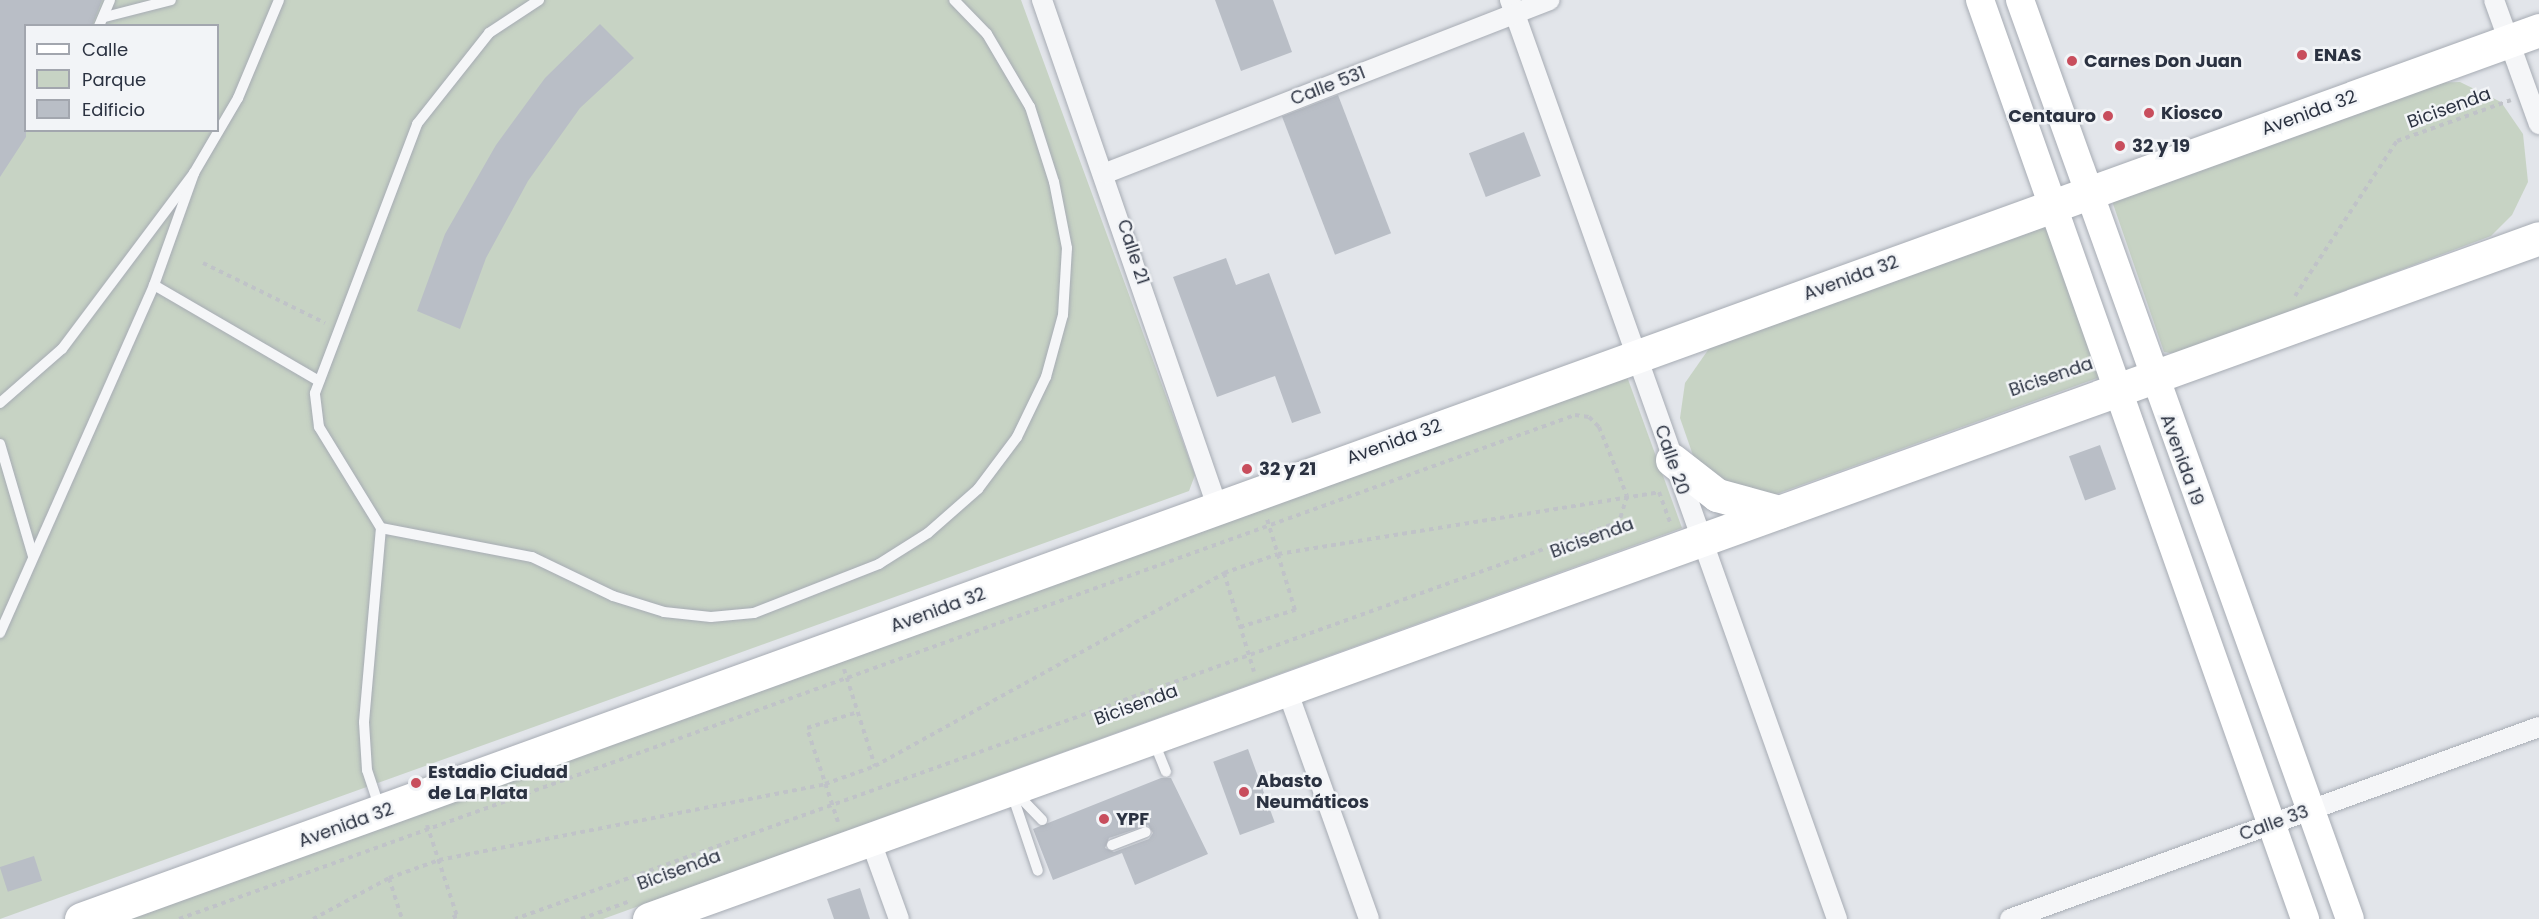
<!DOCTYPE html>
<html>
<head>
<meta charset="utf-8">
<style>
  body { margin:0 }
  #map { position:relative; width:2539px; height:919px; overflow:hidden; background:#e2e5ea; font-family:Poppins,sans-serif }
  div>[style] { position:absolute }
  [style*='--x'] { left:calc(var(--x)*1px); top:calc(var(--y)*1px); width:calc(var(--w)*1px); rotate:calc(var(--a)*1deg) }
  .green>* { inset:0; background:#c7d3c4 }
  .building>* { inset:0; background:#b9bec6; transform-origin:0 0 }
  .path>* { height:4px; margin-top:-2px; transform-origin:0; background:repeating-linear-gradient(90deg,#c0c3c8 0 4.5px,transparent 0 9px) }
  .roads { filter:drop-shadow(0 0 2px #a7acb4) drop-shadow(0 0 2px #a7acb4) }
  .service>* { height:10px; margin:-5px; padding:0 5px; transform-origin:5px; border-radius:5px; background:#f5f6f8 }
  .minor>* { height:20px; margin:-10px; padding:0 10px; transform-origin:10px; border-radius:10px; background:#f5f6f8 }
  .secondary>* { height:28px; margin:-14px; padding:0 14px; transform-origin:14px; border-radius:14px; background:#fff }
  .trunk>* { height:33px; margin:-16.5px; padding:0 16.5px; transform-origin:16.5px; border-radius:16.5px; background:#fff }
  .dots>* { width:16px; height:16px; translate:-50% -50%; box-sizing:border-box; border:3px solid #f2f4f7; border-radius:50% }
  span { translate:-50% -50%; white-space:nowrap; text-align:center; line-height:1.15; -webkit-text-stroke:5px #f2f4f7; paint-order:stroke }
  .poi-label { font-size:18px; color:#2b3241; font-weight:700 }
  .left { translate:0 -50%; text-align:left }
  .right { translate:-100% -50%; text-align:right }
  .street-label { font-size:18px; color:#2b3241 }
  .legend { position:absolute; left:24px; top:24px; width:195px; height:108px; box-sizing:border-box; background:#f2f4f7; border:2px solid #a2a6ae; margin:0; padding:8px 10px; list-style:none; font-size:18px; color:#2b3241 }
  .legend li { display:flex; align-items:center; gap:12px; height:30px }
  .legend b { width:30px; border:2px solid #a2a6ae }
</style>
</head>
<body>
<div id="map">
  <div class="green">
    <i style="clip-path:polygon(evenodd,0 0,1021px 0,1195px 475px,1189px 491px,0 919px,0 0,26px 26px,218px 26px,218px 130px,26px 130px,26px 26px)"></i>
    <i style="clip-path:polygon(2460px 82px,2501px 102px,2523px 134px,2528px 182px,2512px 215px,2491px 236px,2176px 354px,2164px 352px,2111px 198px,2426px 83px)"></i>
    <i style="clip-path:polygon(2047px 222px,2103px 376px,1768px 497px,1722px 486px,1696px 464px,1680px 418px,1685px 383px,1715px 340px)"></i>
    <i style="clip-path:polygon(1625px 371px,1682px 528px,603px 919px,115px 919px)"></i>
  </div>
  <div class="building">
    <i style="clip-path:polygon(0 0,102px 0,92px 26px,26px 26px,26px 137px,0 177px)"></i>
    <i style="clip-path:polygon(1215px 0,1273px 0,1292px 52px,1241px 71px)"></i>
    <i style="clip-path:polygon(600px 24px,634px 58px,580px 108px,528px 181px,486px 258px,460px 329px,417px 311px,445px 234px,496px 145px,545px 78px)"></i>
    <i style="left:1338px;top:95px;width:148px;height:60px;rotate:69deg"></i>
    <i style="left:1524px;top:132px;width:47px;height:59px;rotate:69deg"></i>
    <i style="clip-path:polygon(1226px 258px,1236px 285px,1269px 273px,1321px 413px,1292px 423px,1275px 376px,1217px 397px,1173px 277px)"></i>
    <i style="left:2100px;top:445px;width:47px;height:33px;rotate:70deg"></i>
    <i style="left:1248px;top:749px;width:78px;height:37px;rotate:70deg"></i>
    <i style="clip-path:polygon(evenodd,1161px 778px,1171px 778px,1208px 854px,1135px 885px,1122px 853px,1053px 880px,1033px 829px,1161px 778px,1148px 825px,1153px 833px,1149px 839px,1114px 852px,1105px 848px,1109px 838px,1148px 825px)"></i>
    <i style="left:34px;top:856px;width:26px;height:36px;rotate:72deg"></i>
    <i style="clip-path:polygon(860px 888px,870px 919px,834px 919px,827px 899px)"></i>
  </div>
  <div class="path">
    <i style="--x:203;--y:263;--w:136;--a:26.2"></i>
    <i style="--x:2295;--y:296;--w:186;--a:-56.7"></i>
    <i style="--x:2397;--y:141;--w:121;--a:-19.8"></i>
    <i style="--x:1224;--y:573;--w:103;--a:73.1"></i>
    <i style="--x:1240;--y:627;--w:58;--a:-17.2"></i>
    <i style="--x:1295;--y:610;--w:98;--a:-107.1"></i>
    <i style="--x:844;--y:669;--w:102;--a:72.3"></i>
    <i style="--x:838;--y:822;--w:99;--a:-108.3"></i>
    <i style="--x:807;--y:728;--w:53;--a:-17.4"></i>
    <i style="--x:427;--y:825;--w:96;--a:71.8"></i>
    <i style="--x:457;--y:916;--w:9;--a:162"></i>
    <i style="--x:389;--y:878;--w:43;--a:72.4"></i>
    <i style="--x:179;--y:919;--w:1484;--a:-19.85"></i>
    <i style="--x:1575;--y:415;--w:14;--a:8"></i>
    <i style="--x:1589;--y:417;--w:14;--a:45"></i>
    <i style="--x:1599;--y:427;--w:74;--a:67.9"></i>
    <i style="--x:1627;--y:496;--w:27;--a:107"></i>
    <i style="--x:1619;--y:522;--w:1173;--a:160.22"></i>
    <i style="--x:313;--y:919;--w:86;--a:-28.3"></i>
    <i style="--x:389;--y:878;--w:53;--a:-19.8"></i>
    <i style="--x:439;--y:860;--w:393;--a:-11.1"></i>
    <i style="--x:825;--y:784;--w:53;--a:-19.8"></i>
    <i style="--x:875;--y:766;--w:399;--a:-28.9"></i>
    <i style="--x:1224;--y:573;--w:57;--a:-19.4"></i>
    <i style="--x:1278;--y:554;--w:386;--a:-9.2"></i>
    <i style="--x:1659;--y:492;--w:33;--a:70"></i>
    <i style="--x:581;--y:919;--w:50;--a:-19.9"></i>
  </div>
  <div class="roads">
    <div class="service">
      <i style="--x:105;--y:17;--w:68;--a:-14.4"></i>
      <i style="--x:99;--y:26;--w:28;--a:-67"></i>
      <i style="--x:154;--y:285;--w:191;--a:30.2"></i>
      <i style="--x:0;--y:403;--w:82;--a:-41.1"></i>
      <i style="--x:62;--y:349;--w:220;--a:-53.1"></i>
      <i style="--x:194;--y:173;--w:87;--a:-59.6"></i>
      <i style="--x:238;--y:98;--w:106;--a:-67.3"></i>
      <i style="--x:0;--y:444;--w:117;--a:73.6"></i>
      <i style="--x:381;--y:528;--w:154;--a:10.9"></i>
      <i style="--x:532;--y:557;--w:90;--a:25.7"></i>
      <i style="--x:613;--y:596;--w:53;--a:17.4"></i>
      <i style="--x:664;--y:612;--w:47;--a:6.1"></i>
      <i style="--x:711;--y:617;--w:43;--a:-5.3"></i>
      <i style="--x:754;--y:613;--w:134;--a:-21.4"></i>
      <i style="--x:879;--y:564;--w:58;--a:-32.3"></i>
      <i style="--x:928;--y:533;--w:67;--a:-41.3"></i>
      <i style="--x:978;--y:489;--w:65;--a:-53.1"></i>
      <i style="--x:1017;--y:437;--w:67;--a:-64.2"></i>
      <i style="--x:1046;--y:377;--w:64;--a:-74.7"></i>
      <i style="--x:1063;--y:315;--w:67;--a:-86.6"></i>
      <i style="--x:1067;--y:248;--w:67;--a:-101.1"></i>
      <i style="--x:1054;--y:182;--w:79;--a:-107.7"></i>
      <i style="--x:1030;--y:107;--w:85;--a:-120.5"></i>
      <i style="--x:987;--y:34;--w:47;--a:-134.1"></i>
      <i style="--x:0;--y:633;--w:381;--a:-66.1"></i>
      <i style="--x:154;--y:285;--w:119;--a:-70.3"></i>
      <i style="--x:1154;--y:742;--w:32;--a:68"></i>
      <i style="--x:1011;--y:791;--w:84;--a:71.4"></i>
      <i style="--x:1015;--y:792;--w:39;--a:46"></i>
      <i style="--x:380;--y:809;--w:41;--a:-108.4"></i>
      <i style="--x:367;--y:770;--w:48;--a:-93.6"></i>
      <i style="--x:364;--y:722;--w:195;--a:-85"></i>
      <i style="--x:381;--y:528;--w:119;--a:-121.5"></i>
      <i style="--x:319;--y:427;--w:34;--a:-97"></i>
      <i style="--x:315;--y:393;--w:288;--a:-69.2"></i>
      <i style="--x:417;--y:124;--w:116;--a:-51.6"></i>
      <i style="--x:489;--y:33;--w:60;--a:-33.4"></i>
      <i style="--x:1112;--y:845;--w:36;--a:-21"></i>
    </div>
    <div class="minor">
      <i style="--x:1042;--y:0;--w:535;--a:70.92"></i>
      <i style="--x:1510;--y:0;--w:975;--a:70.41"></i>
      <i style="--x:2494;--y:0;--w:132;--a:70.1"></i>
      <i style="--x:1106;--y:173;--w:476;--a:-21.3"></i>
      <i style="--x:1286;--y:687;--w:246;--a:70.3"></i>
      <i style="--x:870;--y:839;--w:85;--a:70.1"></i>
      <i style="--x:2010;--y:919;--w:563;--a:-19.95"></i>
    </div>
    <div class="secondary">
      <i style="--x:1980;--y:0;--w:975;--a:70.52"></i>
      <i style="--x:2020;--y:0;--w:976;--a:70.25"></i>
    </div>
    <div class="trunk">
      <i style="--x:1672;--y:460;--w:57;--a:37.9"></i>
      <i style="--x:1717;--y:495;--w:64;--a:15.3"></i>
      <i style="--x:81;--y:919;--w:2614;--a:-19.88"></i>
      <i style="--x:649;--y:919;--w:2009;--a:-19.81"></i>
    </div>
  </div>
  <div class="dots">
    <i style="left:2302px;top:55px;background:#c84e5d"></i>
    <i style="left:2072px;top:61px;background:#c84e5d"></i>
    <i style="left:2149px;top:113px;background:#c84e5d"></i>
    <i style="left:2108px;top:116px;background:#c84e5d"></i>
    <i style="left:2120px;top:146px;background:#c84e5d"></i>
    <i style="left:1247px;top:469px;background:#c84e5d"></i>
    <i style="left:416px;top:783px;background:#c84e5d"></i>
    <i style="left:1244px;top:792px;background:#c84e5d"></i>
    <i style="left:1104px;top:819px;background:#c84e5d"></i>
  </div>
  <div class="poi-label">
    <span class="left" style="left:2314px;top:55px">ENAS</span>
    <span class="left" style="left:2084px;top:61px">Carnes Don Juan</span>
    <span class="left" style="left:2161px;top:113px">Kiosco</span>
    <span class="right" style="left:2096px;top:116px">Centauro</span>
    <span class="left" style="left:2132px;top:146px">32 y 19</span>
    <span class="left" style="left:1259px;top:469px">32 y 21</span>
    <span class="left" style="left:428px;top:783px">Estadio Ciudad<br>de La Plata</span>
    <span class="left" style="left:1256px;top:792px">Abasto<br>Neumáticos</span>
    <span class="left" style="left:1116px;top:819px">YPF</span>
  </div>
  <div class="street-label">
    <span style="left:1328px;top:86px;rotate:-21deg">Calle 531</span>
    <span style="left:2449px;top:108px;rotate:-20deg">Bicisenda</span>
    <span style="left:2309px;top:113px;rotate:-20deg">Avenida 32</span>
    <span style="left:1133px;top:252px;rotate:72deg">Calle 21</span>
    <span style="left:1851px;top:278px;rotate:-20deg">Avenida 32</span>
    <span style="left:2051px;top:377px;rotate:-19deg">Bicisenda</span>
    <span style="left:1394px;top:442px;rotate:-20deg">Avenida 32</span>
    <span style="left:1672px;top:460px;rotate:71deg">Calle 20</span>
    <span style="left:2182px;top:460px;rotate:70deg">Avenida 19</span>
    <span style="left:1592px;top:538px;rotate:-20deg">Bicisenda</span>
    <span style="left:938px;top:610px;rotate:-20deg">Avenida 32</span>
    <span style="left:1136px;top:705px;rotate:-20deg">Bicisenda</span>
    <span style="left:2274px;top:823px;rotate:-20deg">Calle 33</span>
    <span style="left:346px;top:825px;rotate:-20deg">Avenida 32</span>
    <span style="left:679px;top:870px;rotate:-20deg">Bicisenda</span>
  </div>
  <ul class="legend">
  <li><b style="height:8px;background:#fff"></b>Calle</li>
  <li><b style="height:16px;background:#c7d3c4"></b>Parque</li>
  <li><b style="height:16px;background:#b9bec6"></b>Edificio</li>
  </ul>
</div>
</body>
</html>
